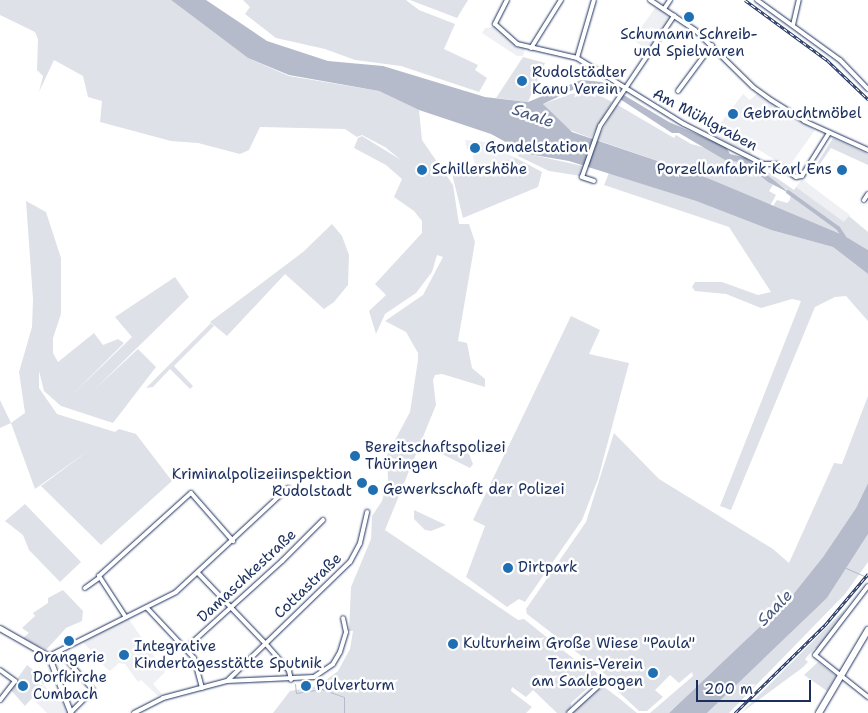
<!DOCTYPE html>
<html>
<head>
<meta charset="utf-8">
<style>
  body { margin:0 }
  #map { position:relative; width:868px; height:713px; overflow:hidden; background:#fff; font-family:"Shantell Sans",sans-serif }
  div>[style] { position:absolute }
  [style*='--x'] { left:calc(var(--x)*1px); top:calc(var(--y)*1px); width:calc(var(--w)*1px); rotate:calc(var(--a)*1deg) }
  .built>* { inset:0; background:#eff0f4; transform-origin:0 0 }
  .green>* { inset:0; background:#dee1e7 }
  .water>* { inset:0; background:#b5bbca }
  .stream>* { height:1px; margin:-0.5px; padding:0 0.5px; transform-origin:0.5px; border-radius:0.5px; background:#b5bbca }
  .canal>* { height:4px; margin:-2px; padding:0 2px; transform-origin:2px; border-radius:2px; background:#b5bbca }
  .roads { filter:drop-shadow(0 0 1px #1b2f5e) drop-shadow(0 0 1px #1b2f5e) }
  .minor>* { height:4px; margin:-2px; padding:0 2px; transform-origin:2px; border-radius:2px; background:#fff }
  .tertiary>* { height:4.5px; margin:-2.25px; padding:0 2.25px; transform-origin:2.25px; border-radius:2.25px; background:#fff }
  .primary>* { height:5.5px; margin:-2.75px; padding:0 2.75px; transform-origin:2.75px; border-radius:2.75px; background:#fff }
  .rail>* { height:3px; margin-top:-1.5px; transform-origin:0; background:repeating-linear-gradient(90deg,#fff 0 4px,#1b2f5e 0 8px); box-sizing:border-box; border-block:1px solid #1b2f5e }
  .dots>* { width:14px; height:14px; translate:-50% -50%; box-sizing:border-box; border:2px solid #fff; border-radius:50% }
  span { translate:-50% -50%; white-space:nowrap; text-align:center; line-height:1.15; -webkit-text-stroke:5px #fff; paint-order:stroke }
  .poi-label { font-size:15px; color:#1b2f5e }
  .left { translate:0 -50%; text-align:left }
  .right { translate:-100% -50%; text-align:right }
  .street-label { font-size:15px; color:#1b2f5e }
  .water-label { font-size:16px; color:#49597e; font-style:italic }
  .scale { position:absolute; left:696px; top:680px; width:115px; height:22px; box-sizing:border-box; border:2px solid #1b2f5e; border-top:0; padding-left:6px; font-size:15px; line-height:18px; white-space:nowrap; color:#1b2f5e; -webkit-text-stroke:4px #fff; paint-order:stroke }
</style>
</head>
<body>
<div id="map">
  <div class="built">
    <i style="left:656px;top:7px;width:19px;height:40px;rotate:36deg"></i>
    <i style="clip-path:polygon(494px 27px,525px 48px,523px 56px,517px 56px,482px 33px,485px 28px)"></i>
    <i style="clip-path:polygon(743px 94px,750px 100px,757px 94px,815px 130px,788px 168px,756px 148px,750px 155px,715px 136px,718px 131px,716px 129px)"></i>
    <i style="clip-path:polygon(465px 140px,484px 142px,516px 158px,476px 168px,471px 149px,467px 149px)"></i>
    <i style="left:802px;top:179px;width:60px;height:10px;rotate:37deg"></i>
    <i style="clip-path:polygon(128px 618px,165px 672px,153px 684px,162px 694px,158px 696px,141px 680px,138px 682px,125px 664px,119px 663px,110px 671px,106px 668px,83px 642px)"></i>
    <i style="clip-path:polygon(44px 685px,60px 702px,63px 701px,66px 713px,47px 713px,32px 698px)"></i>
  </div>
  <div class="green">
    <i style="clip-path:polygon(0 0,171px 0,248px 58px,289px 76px,379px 91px,419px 110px,422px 140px,453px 185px,459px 224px,469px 224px,475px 242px,458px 341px,467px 343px,472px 368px,485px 379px,485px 387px,442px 374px,435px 375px,433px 380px,436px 405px,385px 530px,518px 620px,524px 619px,579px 663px,582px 661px,601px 676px,571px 703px,571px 708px,566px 713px,557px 713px,533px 690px,526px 697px,512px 687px,511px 691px,532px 707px,526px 713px,273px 713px,290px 691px,318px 686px,338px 671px,350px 649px,353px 631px,349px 631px,351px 587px,371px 539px,372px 516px,382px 501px,388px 480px,387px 455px,410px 412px,418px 360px,418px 353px,406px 332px,385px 321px,423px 295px,443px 257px,437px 255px,432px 272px,416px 293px,385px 314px,376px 334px,369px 311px,386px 295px,375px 284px,422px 233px,422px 221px,414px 211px,394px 197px,402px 179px,386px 165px,354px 148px,358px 138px,362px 136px,401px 160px,385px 147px,362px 135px,357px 137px,345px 129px,260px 127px,249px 150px,240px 154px,198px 143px,171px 141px,100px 122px,102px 101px,88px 97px,83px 76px,54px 60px,39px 92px,43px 76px,37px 70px,38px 39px,35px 32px,0 15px)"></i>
    <i style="clip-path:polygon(243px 0,406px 0,419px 10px,455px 24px,444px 49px,478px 65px,475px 70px,487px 78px,479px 92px,401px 66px,355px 60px,325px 49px,276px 38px,245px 14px,250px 7px)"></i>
    <i style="clip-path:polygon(410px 0,468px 0,457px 18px)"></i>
    <i style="clip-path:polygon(523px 57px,545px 63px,528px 102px,496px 98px)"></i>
    <i style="clip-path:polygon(591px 91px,612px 102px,591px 138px,567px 129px,543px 104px,571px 94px)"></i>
    <i style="clip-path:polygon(616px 104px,674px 138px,676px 135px,691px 144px,713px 150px,725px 160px,745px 163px,773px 185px,769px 191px,776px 195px,770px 206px,705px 177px,597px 140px)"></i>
    <i style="clip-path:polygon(833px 138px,868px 154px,868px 165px,831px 148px,811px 177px,809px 176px)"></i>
    <i style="clip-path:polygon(519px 149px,528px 154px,583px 166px,581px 176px,549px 171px,518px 156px)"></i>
    <i style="clip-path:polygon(745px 156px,794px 190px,796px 187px,844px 222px,849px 216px,868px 232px,868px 250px,843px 235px,773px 206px,777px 200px,787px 203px,790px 200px,791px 192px,771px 181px)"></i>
    <i style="clip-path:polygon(516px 158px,542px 172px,538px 187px,463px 218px,452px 174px)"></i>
    <i style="clip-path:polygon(609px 173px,696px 201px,771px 230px,833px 247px,868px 274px,868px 321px,846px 296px,835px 297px,815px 307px,731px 510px,720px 506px,801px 301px,792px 299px,761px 308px,726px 294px,695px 291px,692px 287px,695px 282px,722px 282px,758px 295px,771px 292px,729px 227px,604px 185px)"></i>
    <i style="clip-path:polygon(26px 201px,46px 212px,61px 258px,61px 314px,53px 338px,53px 353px,58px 362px,94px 333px,103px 345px,118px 339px,124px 343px,71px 396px,132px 337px,115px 317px,175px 277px,189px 297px,94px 390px,138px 349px,156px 367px,113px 423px,61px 406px,44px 391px,39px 371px,39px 388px,57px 414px,115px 432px,119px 429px,136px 434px,172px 481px,101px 545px,41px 486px,92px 448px,35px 489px,11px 423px,0 428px,0 400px,11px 423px,25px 413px,19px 372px,32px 327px,33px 299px)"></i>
    <i style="clip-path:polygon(332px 224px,342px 236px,349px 255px,348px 285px,334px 302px,324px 309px,285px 274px,227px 336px,210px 322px,303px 252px)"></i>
    <i style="clip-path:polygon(571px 316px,600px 330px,589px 354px,629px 363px,598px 479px,582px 520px,525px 602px,519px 599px,507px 607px,466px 577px,485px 526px,473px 520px)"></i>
    <i style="clip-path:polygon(211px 323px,214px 326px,174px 366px,193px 386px,190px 389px,170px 369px,153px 387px,146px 388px)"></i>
    <i style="clip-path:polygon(868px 396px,868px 483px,856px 508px,823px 557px,791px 597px,669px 713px,650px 713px,693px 676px,692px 672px,679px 683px,670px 675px,655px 690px,663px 697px,647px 711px,639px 711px,610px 684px,610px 678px,527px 614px,526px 609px,586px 522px,614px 433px,659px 479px,773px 549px,789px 563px,834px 463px,842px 464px)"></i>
    <i style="clip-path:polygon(455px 447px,469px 454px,473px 464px,470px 468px,440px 453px)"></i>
    <i style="clip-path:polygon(25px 504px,81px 562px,60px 582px,29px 550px,23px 535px,5px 521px)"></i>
    <i style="clip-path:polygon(414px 510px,446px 525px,431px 531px,425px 530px,414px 519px)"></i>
    <i style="clip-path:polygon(868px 534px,868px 562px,845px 594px,729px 713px,707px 713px,827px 598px)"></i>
    <i style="clip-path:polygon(63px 590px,83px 611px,82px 621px,66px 628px,46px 650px,23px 638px,29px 633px,22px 628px,35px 616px,33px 613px,48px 603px,48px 598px)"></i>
    <i style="clip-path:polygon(847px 607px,818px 651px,815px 648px,805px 659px,808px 662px,802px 668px,741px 713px)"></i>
    <i style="clip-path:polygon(818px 662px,836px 676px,827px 691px,804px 675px)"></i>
    <i style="clip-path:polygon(27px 665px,47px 681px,25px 706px,10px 689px)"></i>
    <i style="clip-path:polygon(603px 686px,620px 699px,637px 713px,571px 713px)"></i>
  </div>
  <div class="water">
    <i style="clip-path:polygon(171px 0,206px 0,267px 41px,328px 61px,383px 66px,485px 97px,528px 102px,581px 80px,602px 82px,669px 122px,726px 147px,730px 154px,746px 158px,791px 194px,768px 182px,745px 163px,725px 160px,679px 133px,672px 133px,600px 86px,581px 86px,543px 104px,572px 132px,705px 177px,843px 235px,868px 250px,868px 274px,833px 247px,771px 230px,696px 201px,569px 161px,528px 154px,491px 134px,419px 110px,379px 91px,289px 75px,248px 58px)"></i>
    <i style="clip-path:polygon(868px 483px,868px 534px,827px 598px,707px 713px,669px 713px,791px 597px,823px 557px,856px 508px)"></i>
  </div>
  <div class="stream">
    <i style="--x:846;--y:568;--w:24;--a:24"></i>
    <i style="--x:295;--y:684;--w:9;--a:84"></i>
    <i style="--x:296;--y:693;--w:26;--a:-9"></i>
    <i style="--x:322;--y:689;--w:23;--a:20"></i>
    <i style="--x:344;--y:697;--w:16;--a:90"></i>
  </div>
  <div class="canal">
    <i style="--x:788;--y:192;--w:62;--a:35.8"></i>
    <i style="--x:838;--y:228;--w:11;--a:56"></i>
  </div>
  <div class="roads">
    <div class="minor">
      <i style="--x:507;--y:0;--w:27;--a:117"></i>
      <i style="--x:495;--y:24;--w:30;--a:42"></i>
      <i style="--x:517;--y:44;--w:62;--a:13.1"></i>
      <i style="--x:577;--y:58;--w:126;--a:31.7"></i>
      <i style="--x:684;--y:124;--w:89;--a:26.9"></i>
      <i style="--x:763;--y:164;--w:13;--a:0"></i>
      <i style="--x:776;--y:164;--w:24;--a:33"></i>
      <i style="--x:796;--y:177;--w:6;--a:-9"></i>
      <i style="--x:802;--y:176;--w:51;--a:-57.9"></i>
      <i style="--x:650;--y:0;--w:54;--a:33.7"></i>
      <i style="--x:695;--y:30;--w:81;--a:44.5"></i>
      <i style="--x:753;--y:87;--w:22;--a:36"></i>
      <i style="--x:771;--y:100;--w:39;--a:32"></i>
      <i style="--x:804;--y:121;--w:70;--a:24.4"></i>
      <i style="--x:757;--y:0;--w:102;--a:35.9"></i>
      <i style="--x:840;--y:60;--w:40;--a:46"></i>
      <i style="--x:664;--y:9;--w:11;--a:-56"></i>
      <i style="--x:793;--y:25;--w:26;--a:-77"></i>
      <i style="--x:531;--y:48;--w:57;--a:-58"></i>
      <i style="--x:577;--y:58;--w:60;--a:-73.7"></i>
      <i style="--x:678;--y:91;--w:57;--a:-53.5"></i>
      <i style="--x:594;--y:181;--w:13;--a:-162"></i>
      <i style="--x:582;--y:177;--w:54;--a:-70.6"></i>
      <i style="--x:600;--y:126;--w:133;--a:-56.1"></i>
      <i style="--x:864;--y:200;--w:7;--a:-56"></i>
      <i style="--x:198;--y:573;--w:97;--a:46.3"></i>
      <i style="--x:265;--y:643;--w:37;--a:49"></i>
      <i style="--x:289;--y:671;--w:9;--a:77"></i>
      <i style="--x:868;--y:586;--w:87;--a:127.5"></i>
      <i style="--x:815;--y:655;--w:68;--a:38.4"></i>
      <i style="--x:85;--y:588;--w:17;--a:-36"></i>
      <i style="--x:147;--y:608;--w:69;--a:46.8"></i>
      <i style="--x:194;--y:658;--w:31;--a:75"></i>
      <i style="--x:125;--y:616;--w:48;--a:-123"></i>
      <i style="--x:99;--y:576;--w:124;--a:-42.1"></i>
      <i style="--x:191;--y:493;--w:64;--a:48.8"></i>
      <i style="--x:186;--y:648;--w:130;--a:-42.2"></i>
      <i style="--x:282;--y:561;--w:58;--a:-45"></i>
      <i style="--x:60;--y:652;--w:50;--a:49"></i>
      <i style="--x:93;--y:690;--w:33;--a:135"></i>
      <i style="--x:49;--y:656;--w:142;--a:-26.7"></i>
      <i style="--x:176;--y:592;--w:153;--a:-42.9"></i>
      <i style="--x:0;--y:670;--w:19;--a:36"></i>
      <i style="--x:15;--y:681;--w:24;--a:128"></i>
      <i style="--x:227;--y:681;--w:87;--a:-2.6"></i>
      <i style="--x:314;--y:677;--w:23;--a:-34"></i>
      <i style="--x:333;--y:664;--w:14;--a:-60"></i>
      <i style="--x:340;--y:652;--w:21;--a:-73"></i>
      <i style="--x:346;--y:632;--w:14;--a:-102"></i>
      <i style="--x:134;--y:713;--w:33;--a:-27"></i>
      <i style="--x:163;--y:698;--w:66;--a:-14.9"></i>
      <i style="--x:227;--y:681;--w:171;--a:-44.1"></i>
      <i style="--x:350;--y:562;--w:21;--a:-62"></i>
      <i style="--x:360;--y:543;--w:32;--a:-77"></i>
      <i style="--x:569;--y:713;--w:46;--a:-42.4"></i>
    </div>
    <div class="tertiary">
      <i style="--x:0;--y:628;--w:56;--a:29.7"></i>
      <i style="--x:49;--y:656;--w:61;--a:68.9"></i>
    </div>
    <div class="primary">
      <i style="--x:819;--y:713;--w:96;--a:-59.4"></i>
    </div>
  </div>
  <div class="rail">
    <i style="--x:745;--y:0;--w:102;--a:36.2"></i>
    <i style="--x:827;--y:60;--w:57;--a:43.6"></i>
    <i style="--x:735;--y:713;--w:126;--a:-44.4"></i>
    <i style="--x:825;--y:625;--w:67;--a:-49.9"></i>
  </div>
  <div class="dots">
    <i style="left:689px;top:17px;background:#1f6fb2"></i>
    <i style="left:522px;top:81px;background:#1f6fb2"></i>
    <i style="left:733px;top:114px;background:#1f6fb2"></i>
    <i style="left:475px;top:148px;background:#1f6fb2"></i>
    <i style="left:422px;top:170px;background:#1f6fb2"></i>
    <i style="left:842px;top:170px;background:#1f6fb2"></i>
    <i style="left:355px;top:456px;background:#1f6fb2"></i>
    <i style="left:362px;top:483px;background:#1f6fb2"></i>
    <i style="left:373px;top:490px;background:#1f6fb2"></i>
    <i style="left:508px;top:568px;background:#1f6fb2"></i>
    <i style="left:69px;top:641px;background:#1f6fb2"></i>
    <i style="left:453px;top:644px;background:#1f6fb2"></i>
    <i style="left:124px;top:655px;background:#1f6fb2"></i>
    <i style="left:653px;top:673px;background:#1f6fb2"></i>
    <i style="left:23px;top:686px;background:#1f6fb2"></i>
    <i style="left:306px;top:686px;background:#1f6fb2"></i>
  </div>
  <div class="poi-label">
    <span style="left:689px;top:43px">Schumann Schreib-<br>und Spielwaren</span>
    <span class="left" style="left:532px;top:81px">Rudolstädter<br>Kanu Verein</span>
    <span class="left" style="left:743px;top:114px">Gebrauchtmöbel</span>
    <span class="left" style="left:485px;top:148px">Gondelstation</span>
    <span class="left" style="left:432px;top:170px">Schillershöhe</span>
    <span class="right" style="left:832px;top:170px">Porzellanfabrik Karl Ens</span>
    <span class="left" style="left:365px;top:456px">Bereitschaftspolizei<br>Thüringen</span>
    <span class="right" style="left:352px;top:483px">Kriminalpolizeiinspektion<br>Rudolstadt</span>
    <span class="left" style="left:383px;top:490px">Gewerkschaft der Polizei</span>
    <span class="left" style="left:518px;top:568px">Dirtpark</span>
    <span class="left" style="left:463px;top:644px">Kulturheim Große Wiese "Paula"</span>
    <span class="left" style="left:134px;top:655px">Integrative<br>Kindertagesstätte Sputnik</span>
    <span style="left:69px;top:658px">Orangerie</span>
    <span class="right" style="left:643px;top:673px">Tennis-Verein<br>am Saalebogen</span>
    <span class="left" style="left:33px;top:686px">Dorfkirche<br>Cumbach</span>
    <span class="left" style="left:316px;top:686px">Pulverturm</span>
  </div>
  <div class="street-label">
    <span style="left:705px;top:120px;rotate:28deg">Am Mühlgraben</span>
    <span style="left:247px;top:576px;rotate:-43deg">Damaschkestraße</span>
    <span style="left:308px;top:586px;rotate:-44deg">Cottastraße</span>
  </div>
  <div class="water-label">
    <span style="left:533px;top:116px;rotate:19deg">Saale</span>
    <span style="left:775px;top:608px;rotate:-46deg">Saale</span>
  </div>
  <div class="scale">200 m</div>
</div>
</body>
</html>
